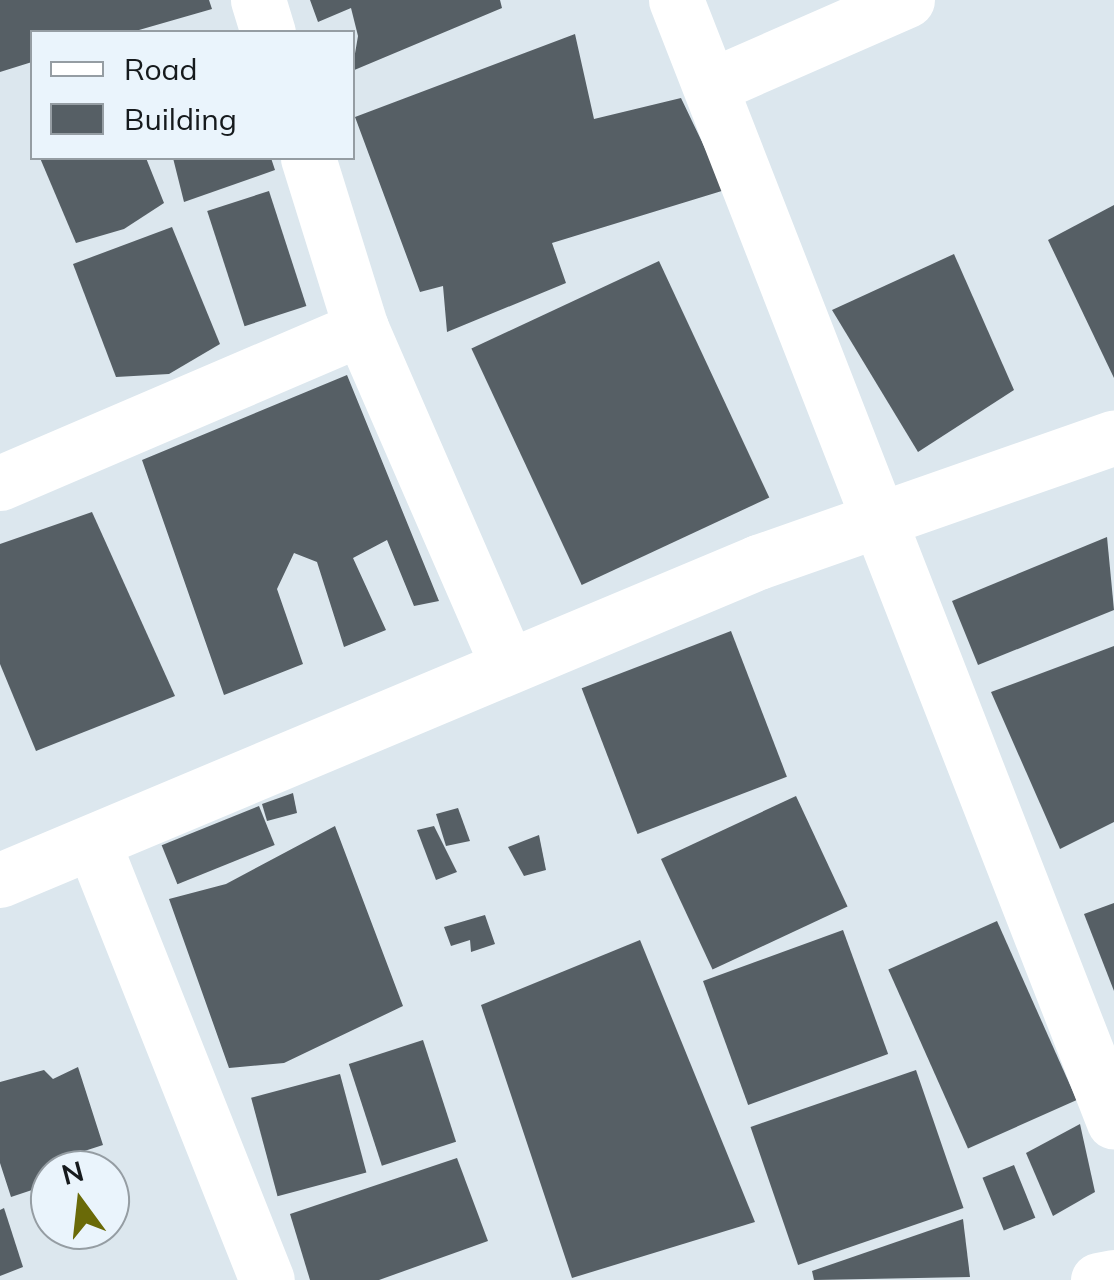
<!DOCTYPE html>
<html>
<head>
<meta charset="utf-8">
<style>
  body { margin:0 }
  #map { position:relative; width:1114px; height:1280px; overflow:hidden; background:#dce7ee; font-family:Mulish,sans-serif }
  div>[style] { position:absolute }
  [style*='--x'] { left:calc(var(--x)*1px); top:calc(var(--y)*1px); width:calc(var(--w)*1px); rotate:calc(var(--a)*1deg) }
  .building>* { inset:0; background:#565f65; transform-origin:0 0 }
  .minor>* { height:55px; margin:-27.5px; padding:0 27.5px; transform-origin:27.5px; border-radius:27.5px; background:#fff }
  span { translate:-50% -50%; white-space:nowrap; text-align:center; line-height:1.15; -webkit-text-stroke:10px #eaf4fc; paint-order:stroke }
  .legend { position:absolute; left:30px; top:30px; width:325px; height:130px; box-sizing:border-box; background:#eaf4fc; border:2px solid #959da3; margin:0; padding:12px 18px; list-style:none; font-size:30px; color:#161a1d }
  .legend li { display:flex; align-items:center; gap:20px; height:50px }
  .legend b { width:50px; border:2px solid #959da3 }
  .north { position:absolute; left:30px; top:1150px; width:100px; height:100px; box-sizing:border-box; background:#eaf4fc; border:2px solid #959da3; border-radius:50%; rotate:345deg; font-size:28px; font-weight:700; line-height:40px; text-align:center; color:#161a1d }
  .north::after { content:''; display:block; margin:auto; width:35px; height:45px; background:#6a6a08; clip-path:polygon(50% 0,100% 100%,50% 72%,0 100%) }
</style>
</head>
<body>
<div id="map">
  <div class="building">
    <i style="clip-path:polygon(0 0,209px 0,212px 9px,132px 32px,32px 32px,32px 62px,0 72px)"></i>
    <i style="clip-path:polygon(310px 0,500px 0,502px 8px,352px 71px,358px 36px,351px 8px,318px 22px)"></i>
    <i style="clip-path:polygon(575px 34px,594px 119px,681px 98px,725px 190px,552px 243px,566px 283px,447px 332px,443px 286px,420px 292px,355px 117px)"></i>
    <i style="clip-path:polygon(40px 158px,146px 158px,164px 203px,124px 229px,76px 243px)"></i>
    <i style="clip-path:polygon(173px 158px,271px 158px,275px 170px,184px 202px)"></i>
    <i style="left:269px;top:191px;width:121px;height:65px;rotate:72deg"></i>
    <i style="clip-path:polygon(1114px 205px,1114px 378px,1048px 240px)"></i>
    <i style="clip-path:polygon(172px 227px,220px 344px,169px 374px,116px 377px,73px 264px)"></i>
    <i style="clip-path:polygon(954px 254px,1014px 390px,918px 452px,832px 310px)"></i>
    <i style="left:659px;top:261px;width:261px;height:207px;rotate:65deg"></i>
    <i style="clip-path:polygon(347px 375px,439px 601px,414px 606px,387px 540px,353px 558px,386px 630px,344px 647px,317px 562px,294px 553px,277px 589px,303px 664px,224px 695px,142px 460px)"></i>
    <i style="clip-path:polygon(92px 512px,175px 696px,36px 751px,0 664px,0 544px)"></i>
    <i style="clip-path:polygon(1107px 537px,1114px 610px,978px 665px,952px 601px)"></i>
    <i style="left:731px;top:631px;width:156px;height:160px;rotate:69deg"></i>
    <i style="clip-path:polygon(1114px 646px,1114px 822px,1060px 849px,991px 692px)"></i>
    <i style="clip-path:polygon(293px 793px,297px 813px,267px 821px,262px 804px)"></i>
    <i style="left:796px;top:796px;width:122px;height:149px;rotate:65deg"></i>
    <i style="left:259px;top:806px;width:42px;height:105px;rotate:68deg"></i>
    <i style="clip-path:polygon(458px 808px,470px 841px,446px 846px,436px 814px)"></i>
    <i style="clip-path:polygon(335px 826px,403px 1006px,284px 1063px,229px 1068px,169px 899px,226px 884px)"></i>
    <i style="clip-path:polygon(434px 826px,457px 872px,436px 880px,417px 830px)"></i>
    <i style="clip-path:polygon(539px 835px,546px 870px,524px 876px,508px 847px)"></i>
    <i style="clip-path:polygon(1114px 903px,1114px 991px,1084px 914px)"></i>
    <i style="clip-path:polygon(485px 915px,495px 944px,471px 952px,470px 940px,451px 946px,444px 927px)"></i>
    <i style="left:997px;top:921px;width:196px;height:119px;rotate:66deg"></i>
    <i style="left:843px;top:930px;width:132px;height:149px;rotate:70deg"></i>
    <i style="clip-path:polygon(640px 940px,755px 1222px,572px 1278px,481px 1005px)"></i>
    <i style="left:423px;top:1040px;width:107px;height:78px;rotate:72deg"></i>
    <i style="clip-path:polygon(78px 1067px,103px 1145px,72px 1155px,75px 1170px,50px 1170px,50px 1184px,11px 1197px,0 1163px,0 1082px,44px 1070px,53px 1079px)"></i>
    <i style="left:916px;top:1070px;width:146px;height:175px;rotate:71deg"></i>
    <i style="left:340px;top:1074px;width:102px;height:92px;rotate:75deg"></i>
    <i style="clip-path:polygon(1080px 1124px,1095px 1192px,1053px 1216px,1026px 1153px)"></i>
    <i style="clip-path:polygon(457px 1158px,488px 1241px,379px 1280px,310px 1280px,290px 1214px)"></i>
    <i style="left:1014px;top:1165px;width:57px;height:34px;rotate:68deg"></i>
    <i style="clip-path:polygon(4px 1208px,23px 1267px,0 1276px,0 1210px)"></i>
    <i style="clip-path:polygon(963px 1219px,970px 1277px,814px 1280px,812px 1271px)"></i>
  </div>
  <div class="minor">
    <i style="--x:258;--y:0;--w:34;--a:73"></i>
    <i style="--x:676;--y:0;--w:1204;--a:68.68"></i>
    <i style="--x:711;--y:86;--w:214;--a:-23.7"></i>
    <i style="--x:308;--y:158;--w:178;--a:72.7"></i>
    <i style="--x:361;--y:328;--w:369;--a:66.5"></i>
    <i style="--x:0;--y:483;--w:393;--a:-23.2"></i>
    <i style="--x:93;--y:843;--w:470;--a:68.3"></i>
    <i style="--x:0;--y:880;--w:822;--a:-22.76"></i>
    <i style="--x:758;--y:562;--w:377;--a:-19.3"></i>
    <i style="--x:1098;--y:1280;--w:16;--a:-11"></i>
  </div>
  <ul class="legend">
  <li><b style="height:12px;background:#fff"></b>Road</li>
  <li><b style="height:28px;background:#565f65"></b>Building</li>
  </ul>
  <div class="north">N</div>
</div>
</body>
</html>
